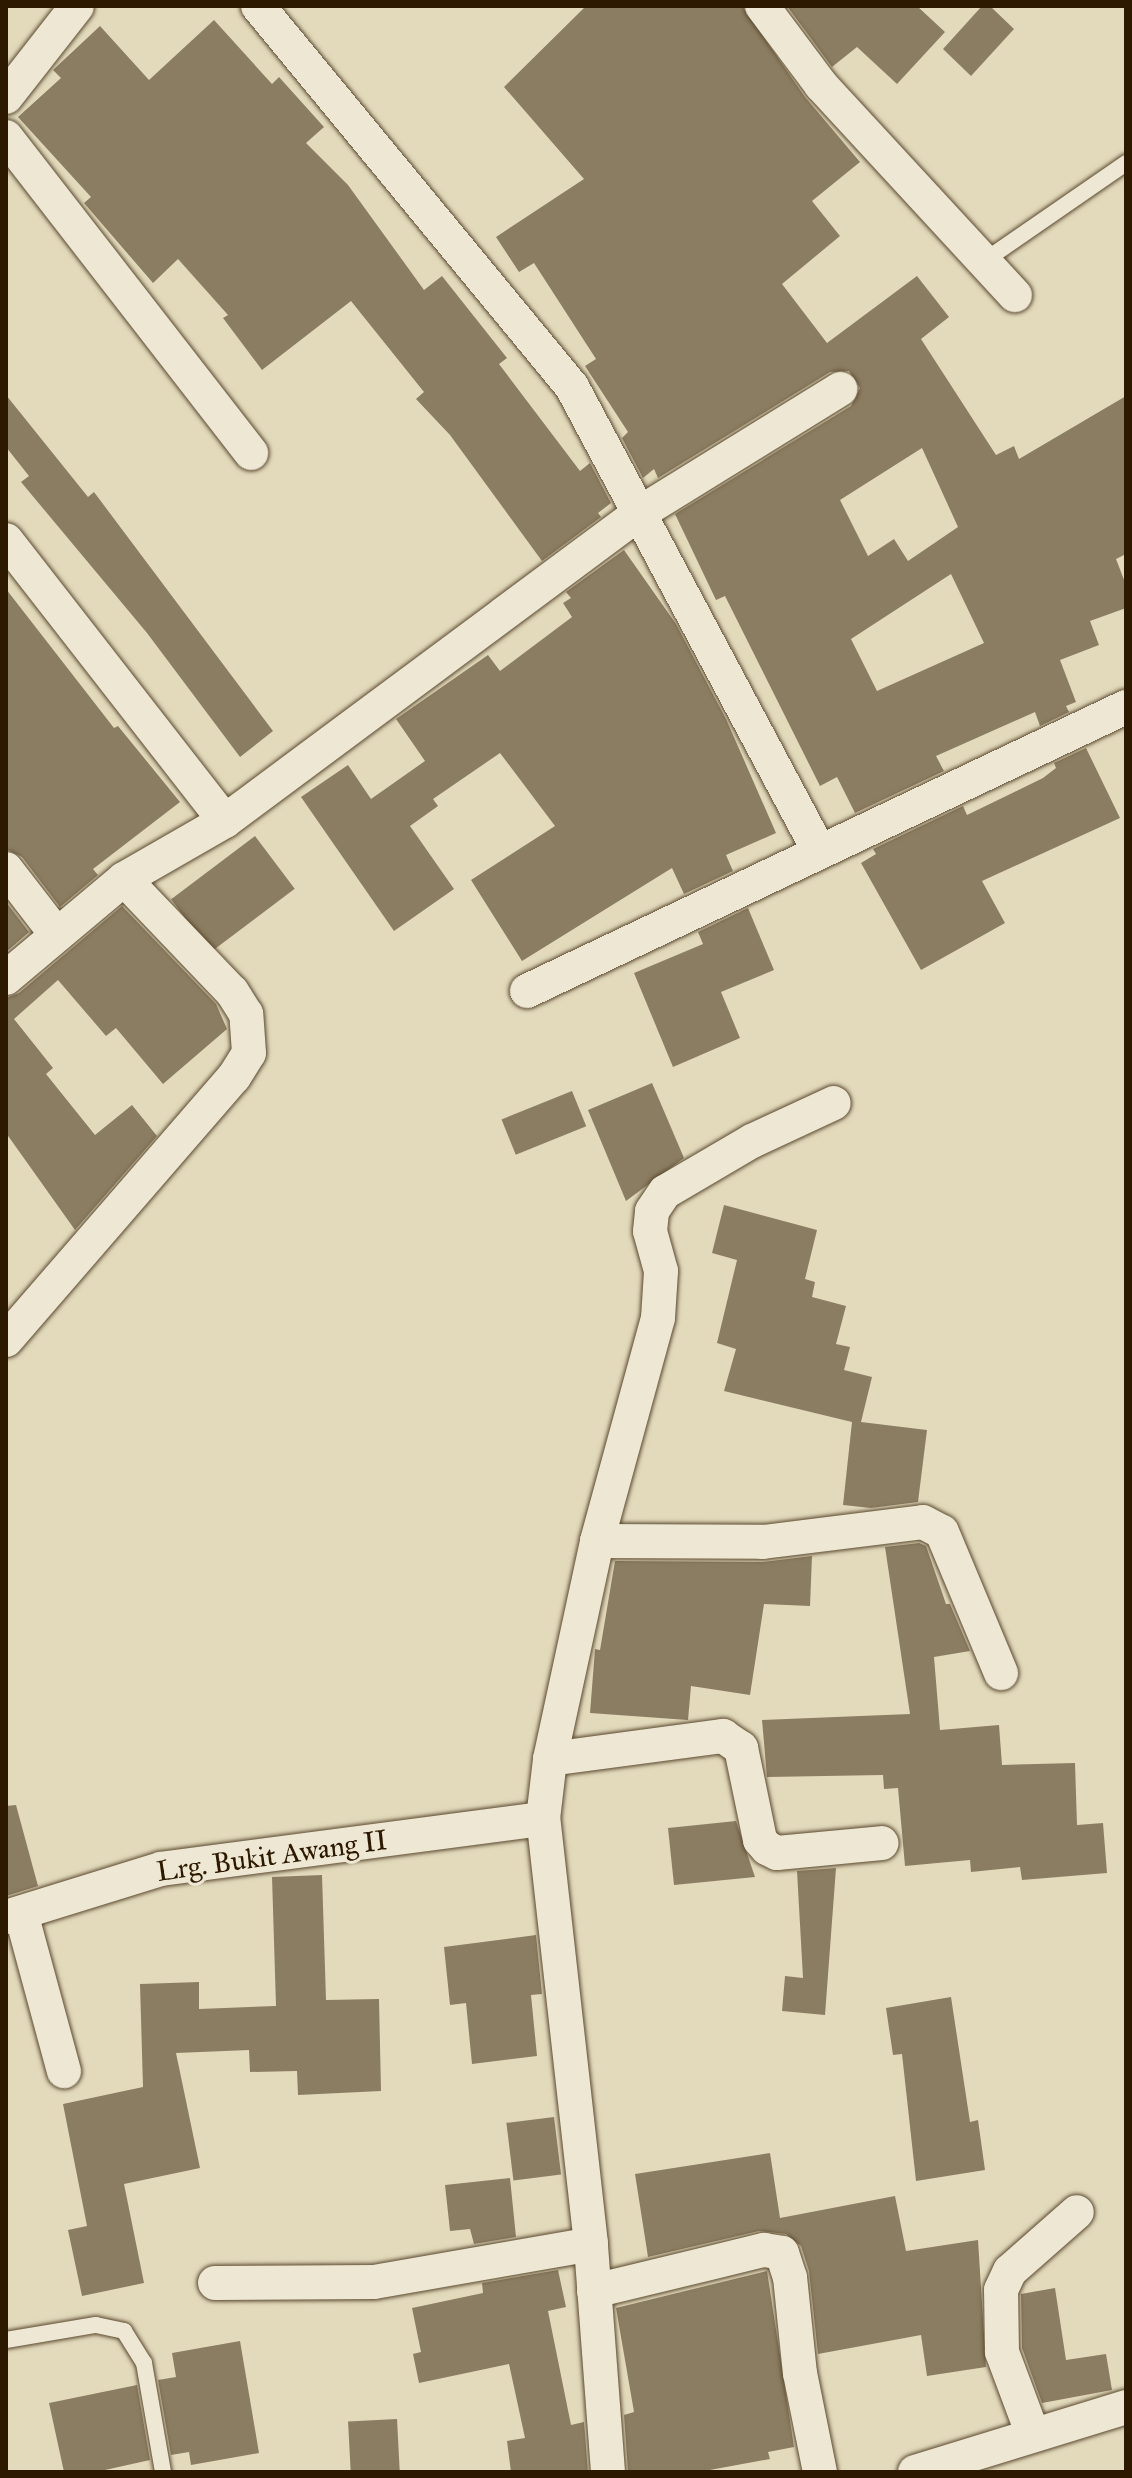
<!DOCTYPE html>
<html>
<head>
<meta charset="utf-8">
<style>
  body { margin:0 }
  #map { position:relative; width:1132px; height:2478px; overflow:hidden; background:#e3dabc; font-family:"IM FELL Great Primer",serif }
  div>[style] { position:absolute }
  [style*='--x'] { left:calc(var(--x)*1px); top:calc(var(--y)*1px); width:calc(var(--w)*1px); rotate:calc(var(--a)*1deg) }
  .building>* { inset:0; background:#8b7d62; transform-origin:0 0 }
  .roads { filter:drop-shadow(0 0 2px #5a492f) drop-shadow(0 0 2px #5a492f) }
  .service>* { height:16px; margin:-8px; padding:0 8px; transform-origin:8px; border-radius:8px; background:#ede7d3 }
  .minor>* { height:34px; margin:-17px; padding:0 17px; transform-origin:17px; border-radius:17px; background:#ede7d3 }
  span { translate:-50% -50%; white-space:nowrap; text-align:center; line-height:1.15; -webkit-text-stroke:6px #ede7d3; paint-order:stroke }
  .street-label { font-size:28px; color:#2c1900 }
  .frame { position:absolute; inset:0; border:8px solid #2c1900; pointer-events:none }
</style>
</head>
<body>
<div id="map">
  <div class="building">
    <i style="clip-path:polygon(evenodd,586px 6px,742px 6px,805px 97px,860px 162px,812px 201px,840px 236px,782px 284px,827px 343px,917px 276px,949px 317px,921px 339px,996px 455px,1014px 446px,1019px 459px,1126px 396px,1126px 554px,1116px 559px,1126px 585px,1126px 608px,1090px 621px,1099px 645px,1060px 660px,1076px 702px,1066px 706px,1069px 712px,1040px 726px,1035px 712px,936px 756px,944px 771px,855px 813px,837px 777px,820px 786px,725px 596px,716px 600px,675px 514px,851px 406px,860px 388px,849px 371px,830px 372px,658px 478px,654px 469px,643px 478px,622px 438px,628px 432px,585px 366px,596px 359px,534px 263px,519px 272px,496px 237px,584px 179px,504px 87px,586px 6px,922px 448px,958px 527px,908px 561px,894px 539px,868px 556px,840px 500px,922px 448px,586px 6px,951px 574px,984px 643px,877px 691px,851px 639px,951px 574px)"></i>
    <i style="clip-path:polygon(787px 6px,917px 6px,945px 32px,897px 84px,857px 47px,832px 67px)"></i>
    <i style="clip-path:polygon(982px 6px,990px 6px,1014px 29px,971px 76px,943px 49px)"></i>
    <i style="clip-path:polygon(214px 20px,272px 84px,279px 77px,324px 127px,306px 143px,348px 185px,424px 290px,442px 276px,507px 358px,499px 364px,580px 471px,590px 463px,611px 503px,598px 513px,601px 517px,542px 561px,450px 435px,416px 399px,424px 392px,351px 301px,262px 370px,223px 318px,228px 315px,178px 259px,153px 283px,84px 203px,91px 197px,18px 117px,61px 78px,53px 70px,100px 26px,149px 80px)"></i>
    <i style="clip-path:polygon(6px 395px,88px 497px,94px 492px,273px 731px,240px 757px,147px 633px,21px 482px,29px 476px,6px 447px)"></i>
    <i style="clip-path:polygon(624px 550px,676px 624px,726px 719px,776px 833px,726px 855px,733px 871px,684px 894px,672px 868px,522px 961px,471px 880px,555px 826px,500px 753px,433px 799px,438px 806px,410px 826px,454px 889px,394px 931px,301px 797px,348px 765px,371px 799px,425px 761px,396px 719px,488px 655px,500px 671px,572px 617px,563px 603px,571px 598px,566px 592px)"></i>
    <i style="clip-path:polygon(6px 589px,114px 728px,118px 726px,180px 802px,93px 869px,98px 875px,60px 907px,22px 857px,6px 849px)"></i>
    <i style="clip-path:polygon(1086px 748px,1120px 818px,982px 881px,1005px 923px,921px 970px,861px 863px,876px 854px,873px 849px,963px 806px,967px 815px,1043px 778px,1056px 768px,1054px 763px)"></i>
    <i style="left:255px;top:836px;width:66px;height:105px;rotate:53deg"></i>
    <i style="clip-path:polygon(6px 902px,29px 932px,6px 952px)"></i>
    <i style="clip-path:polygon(122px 906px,216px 1004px,227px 1029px,163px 1084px,116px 1028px,106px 1036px,58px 980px,14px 1019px,53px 1068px,46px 1074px,95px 1135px,132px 1105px,157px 1136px,75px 1230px,6px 1133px,6px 998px,19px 993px)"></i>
    <i style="clip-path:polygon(748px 908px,774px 970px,721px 992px,740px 1038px,673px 1067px,634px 973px,703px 944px,698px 932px)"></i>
    <i style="clip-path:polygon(652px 1083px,684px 1158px,626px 1201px,588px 1110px)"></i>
    <i style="left:572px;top:1091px;width:38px;height:76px;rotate:68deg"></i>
    <i style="clip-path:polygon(724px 1205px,817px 1230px,805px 1279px,815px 1282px,812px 1297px,846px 1306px,836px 1344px,850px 1347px,844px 1370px,872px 1377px,861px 1422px,927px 1430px,918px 1502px,871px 1508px,843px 1505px,852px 1422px,724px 1391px,736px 1349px,717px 1343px,737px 1260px,712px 1253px)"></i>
    <i style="clip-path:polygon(919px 1543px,926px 1546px,946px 1604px,950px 1604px,970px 1651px,934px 1657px,940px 1730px,999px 1725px,1002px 1765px,1075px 1763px,1077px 1825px,1103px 1823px,1107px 1873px,1022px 1880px,1020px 1867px,971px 1872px,970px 1860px,905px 1866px,898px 1788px,884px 1789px,883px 1775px,767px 1777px,762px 1720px,910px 1714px,885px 1547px)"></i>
    <i style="clip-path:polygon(812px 1556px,810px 1606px,764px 1604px,750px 1695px,691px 1686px,688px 1720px,590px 1713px,595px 1649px,600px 1650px,615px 1561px,763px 1562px)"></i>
    <i style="clip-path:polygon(16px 1805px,38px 1886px,6px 1896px,6px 1806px)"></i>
    <i style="clip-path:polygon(736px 1821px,755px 1877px,674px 1885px,668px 1828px)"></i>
    <i style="clip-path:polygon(836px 1868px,825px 2015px,782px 2011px,785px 1976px,803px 1978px,797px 1871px)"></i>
    <i style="clip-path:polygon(322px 1875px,326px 2000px,379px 1999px,381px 2091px,298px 2095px,297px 2071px,250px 2072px,249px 2050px,176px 2053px,200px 2168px,124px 2184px,144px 2283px,82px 2296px,68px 2230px,87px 2226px,63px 2104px,143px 2087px,140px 1984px,199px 1982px,199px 2009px,276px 2006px,272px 1877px)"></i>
    <i style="clip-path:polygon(536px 1935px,542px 1994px,531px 1995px,537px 2056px,472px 2064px,466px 2003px,450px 2005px,444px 1947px)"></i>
    <i style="clip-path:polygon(951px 1997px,970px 2122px,978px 2120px,985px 2170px,916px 2181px,902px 2054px,893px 2055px,886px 2008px)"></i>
    <i style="left:554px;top:2117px;width:58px;height:48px;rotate:83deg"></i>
    <i style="clip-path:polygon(770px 2153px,780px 2218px,895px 2196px,906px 2251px,978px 2240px,986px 2367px,927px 2376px,921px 2335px,818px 2354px,809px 2271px,801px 2246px,786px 2234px,759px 2231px,648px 2257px,635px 2174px)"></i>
    <i style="clip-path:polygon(510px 2178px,516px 2237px,474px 2244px,470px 2229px,450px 2231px,445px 2185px)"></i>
    <i style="clip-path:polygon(558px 2270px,566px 2307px,548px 2311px,571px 2425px,584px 2422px,588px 2472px,511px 2472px,507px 2441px,525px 2438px,509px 2364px,419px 2383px,413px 2354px,421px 2352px,412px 2308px,483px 2293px,482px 2283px)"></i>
    <i style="clip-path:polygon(767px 2271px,794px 2447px,768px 2452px,770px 2459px,699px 2472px,628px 2472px,624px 2415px,634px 2412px,616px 2308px)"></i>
    <i style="clip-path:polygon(1055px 2288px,1066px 2360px,1106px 2354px,1112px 2390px,1042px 2403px,1022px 2348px,1021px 2294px)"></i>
    <i style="clip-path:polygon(240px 2341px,259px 2453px,191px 2465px,189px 2452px,171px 2455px,158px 2380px,176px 2377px,172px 2353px)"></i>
    <i style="clip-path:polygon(137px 2385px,150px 2460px,96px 2472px,64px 2472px,49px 2403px)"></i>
    <i style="left:397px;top:2419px;width:53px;height:49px;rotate:87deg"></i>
  </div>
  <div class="roads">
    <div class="service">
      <i style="--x:984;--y:261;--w:173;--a:-34.6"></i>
      <i style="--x:6;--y:2340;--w:91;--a:-9.5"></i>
      <i style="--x:96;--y:2325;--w:29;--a:12"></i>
      <i style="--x:124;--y:2331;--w:38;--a:58"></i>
      <i style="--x:144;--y:2363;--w:111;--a:80.1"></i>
    </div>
    <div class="minor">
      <i style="--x:258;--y:6;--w:494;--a:50.5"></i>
      <i style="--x:572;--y:387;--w:526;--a:61.97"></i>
      <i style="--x:762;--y:6;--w:99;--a:53.2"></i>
      <i style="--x:821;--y:85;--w:286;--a:47.3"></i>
      <i style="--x:6;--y:97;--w:115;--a:-52"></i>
      <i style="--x:6;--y:137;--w:400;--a:52.2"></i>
      <i style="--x:6;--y:540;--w:356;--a:52.1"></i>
      <i style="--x:225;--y:821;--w:515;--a:-36.62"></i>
      <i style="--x:638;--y:514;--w:238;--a:-31.7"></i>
      <i style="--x:6;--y:869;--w:82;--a:52.4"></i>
      <i style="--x:6;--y:978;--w:154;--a:-40"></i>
      <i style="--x:124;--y:879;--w:116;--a:-29.9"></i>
      <i style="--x:527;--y:991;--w:663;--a:-25.37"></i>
      <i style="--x:6;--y:1340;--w:348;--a:-49.1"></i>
      <i style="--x:234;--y:1077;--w:28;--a:-58"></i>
      <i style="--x:249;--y:1053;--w:39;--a:-94"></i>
      <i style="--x:246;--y:1014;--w:26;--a:-122"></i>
      <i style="--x:232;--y:992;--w:156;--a:-133.7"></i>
      <i style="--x:597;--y:1541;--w:166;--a:0.3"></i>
      <i style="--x:763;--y:1542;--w:161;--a:-7.1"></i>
      <i style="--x:923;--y:1522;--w:21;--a:28"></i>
      <i style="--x:942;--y:1532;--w:153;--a:67.3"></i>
      <i style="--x:550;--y:1759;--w:175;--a:-7.6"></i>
      <i style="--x:723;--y:1736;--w:22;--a:34"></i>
      <i style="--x:741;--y:1748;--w:94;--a:78.3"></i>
      <i style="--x:760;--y:1840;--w:11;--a:49"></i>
      <i style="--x:767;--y:1848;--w:11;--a:27"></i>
      <i style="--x:777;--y:1853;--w:105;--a:-5.4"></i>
      <i style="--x:21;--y:1913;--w:164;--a:74.8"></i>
      <i style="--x:6;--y:1917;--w:162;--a:-17.2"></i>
      <i style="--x:161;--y:1869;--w:385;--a:-7.5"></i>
      <i style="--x:215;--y:2283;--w:159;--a:-0.4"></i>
      <i style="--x:374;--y:2282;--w:220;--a:-9.9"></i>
      <i style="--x:594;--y:2291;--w:175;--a:-13.6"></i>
      <i style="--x:764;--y:2250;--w:18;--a:9"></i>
      <i style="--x:782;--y:2253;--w:25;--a:72"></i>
      <i style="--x:790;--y:2277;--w:97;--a:84.1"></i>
      <i style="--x:800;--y:2373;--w:101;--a:78.6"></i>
      <i style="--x:1033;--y:2435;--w:89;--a:-110.5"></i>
      <i style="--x:1002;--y:2352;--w:62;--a:-90.9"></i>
      <i style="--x:1001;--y:2290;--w:21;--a:-65"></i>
      <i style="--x:1010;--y:2271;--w:89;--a:-41.4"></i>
      <i style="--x:608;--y:2472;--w:229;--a:-94.3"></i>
      <i style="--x:591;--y:2244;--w:428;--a:-96.4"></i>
      <i style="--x:543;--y:1819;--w:60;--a:-83.3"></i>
      <i style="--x:550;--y:1759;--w:223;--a:-77.8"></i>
      <i style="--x:597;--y:1541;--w:231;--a:-74.7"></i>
      <i style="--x:658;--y:1318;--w:47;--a:-86.3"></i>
      <i style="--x:661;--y:1271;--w:41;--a:-105.4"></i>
      <i style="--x:650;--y:1231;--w:20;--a:-84"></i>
      <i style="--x:652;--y:1211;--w:23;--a:-56"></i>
      <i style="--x:665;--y:1192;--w:101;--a:-30.4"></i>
      <i style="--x:752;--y:1141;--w:90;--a:-24.9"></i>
      <i style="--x:915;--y:2472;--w:221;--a:-17.1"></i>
    </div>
  </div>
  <div class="street-label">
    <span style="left:272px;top:1856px;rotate:-8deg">Lrg. Bukit Awang II</span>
  </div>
  <div class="frame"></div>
</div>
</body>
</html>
